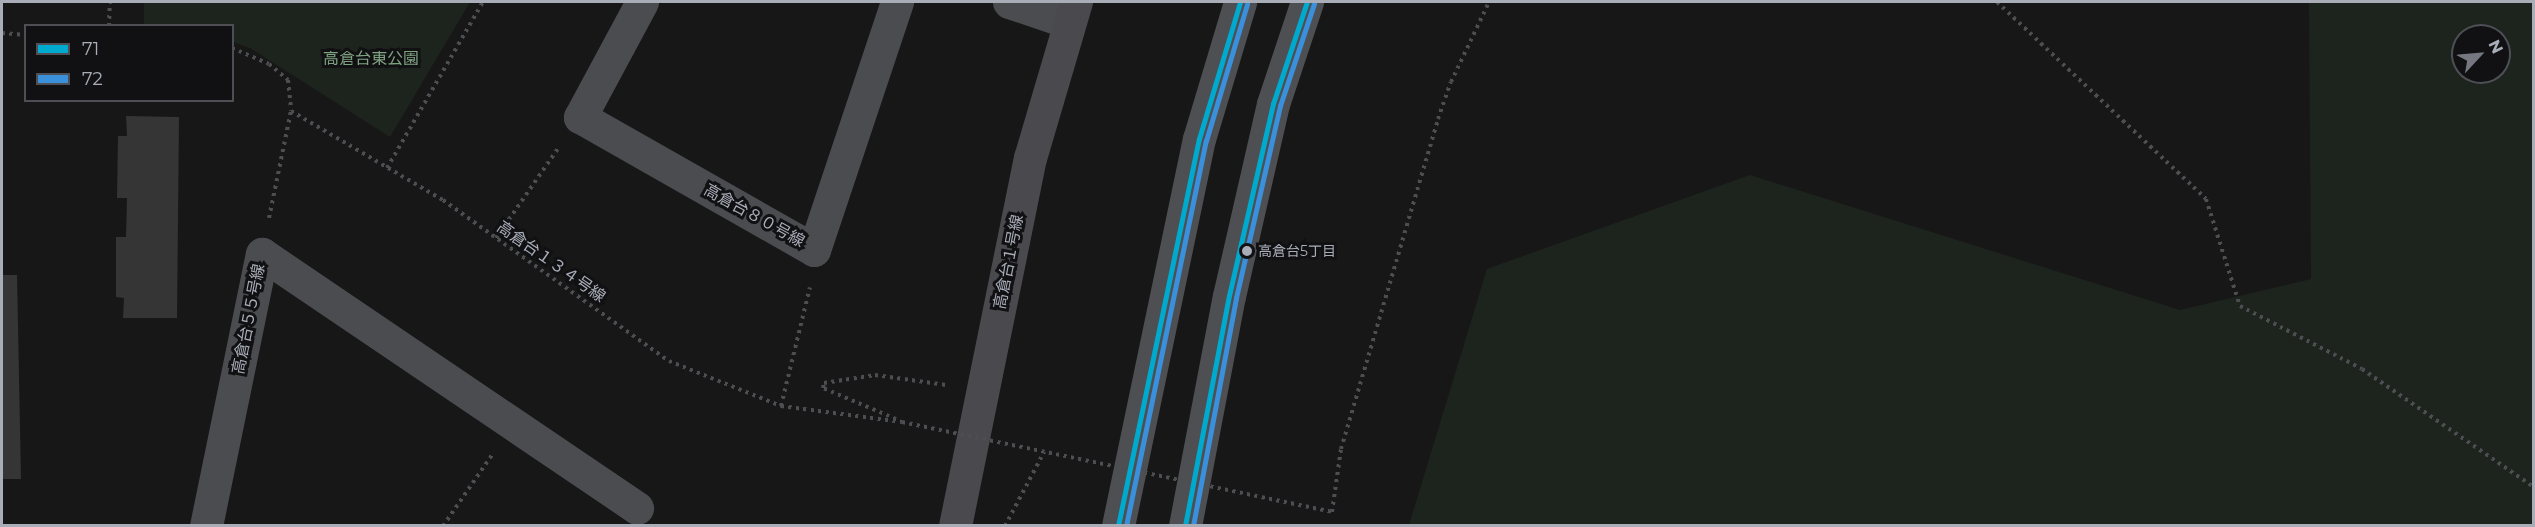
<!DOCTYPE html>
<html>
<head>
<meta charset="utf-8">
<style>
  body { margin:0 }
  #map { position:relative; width:2535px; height:527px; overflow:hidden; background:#171717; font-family:Montserrat,"Noto Sans JP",sans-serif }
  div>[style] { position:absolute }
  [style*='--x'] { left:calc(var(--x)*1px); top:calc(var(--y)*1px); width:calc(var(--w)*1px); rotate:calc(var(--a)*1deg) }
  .green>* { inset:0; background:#1d241e }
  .building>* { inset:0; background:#353536 }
  .path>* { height:4px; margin-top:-2px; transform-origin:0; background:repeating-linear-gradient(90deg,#4d4e52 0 3px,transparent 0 7.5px) }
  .street>* { height:33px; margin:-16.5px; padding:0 16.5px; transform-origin:16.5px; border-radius:16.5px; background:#4b4c50 }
  .secondary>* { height:33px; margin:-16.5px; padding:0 16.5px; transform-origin:16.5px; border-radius:16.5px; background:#4a4a4e }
  .primary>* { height:33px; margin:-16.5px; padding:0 16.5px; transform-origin:16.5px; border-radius:16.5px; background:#4d4f52 }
  .path-bridge>* { height:4px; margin-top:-2px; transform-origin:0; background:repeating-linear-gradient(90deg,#4d4e52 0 3px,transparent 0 7.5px) }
  .bus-1>* { height:4.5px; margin:-2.25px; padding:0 2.25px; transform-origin:2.25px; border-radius:2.25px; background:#00a9ce }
  .bus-2>* { height:4.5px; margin:-2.25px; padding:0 2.25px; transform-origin:2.25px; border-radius:2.25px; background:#3a90db }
  .dots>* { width:16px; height:16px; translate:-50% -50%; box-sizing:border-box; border:3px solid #111113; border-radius:50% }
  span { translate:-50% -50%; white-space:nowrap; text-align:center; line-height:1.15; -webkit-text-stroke:6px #111113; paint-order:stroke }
  .bus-label { font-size:14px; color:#a8adb8 }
  .left { translate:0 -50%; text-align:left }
  .park-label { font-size:16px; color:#7fa381 }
  .street-label { font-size:16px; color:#a8adb8 }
  .frame { position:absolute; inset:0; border:3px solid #a8adb8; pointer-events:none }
  .legend { position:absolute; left:24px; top:24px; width:210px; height:78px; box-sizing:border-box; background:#111113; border:2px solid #4d4f55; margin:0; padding:8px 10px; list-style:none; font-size:18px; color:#a8adb8 }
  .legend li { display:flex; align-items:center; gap:12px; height:30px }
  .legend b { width:30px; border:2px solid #4d4f55 }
  .north { position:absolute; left:2451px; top:24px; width:60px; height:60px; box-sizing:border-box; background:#111113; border:2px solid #4d4f55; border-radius:50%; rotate:64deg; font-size:16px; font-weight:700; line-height:24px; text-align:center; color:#a8adb8 }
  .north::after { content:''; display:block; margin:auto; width:21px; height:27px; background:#757880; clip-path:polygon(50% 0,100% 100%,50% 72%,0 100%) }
</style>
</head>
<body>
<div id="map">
  <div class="green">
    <i style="clip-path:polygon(144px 2px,470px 2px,390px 137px,250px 48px,233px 42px,232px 26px,144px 25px)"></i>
    <i style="clip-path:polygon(evenodd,2309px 2px,2533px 2px,2533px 525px,1409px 525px,1487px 269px,1750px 175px,2180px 310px,2311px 279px,2309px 2px,2463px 36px,2499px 36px,2499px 72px,2463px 72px,2463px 36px)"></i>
  </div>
  <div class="building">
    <i style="clip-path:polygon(126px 116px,179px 117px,177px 318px,123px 318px,124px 298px,116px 297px,116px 237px,126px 237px,127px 198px,117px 198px,118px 136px,127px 136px)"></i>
    <i style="clip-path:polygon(2px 275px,17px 275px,21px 479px,2px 479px)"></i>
  </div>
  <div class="path">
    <i style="--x:1997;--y:2;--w:287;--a:43.3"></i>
    <i style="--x:2206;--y:199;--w:112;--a:72.4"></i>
    <i style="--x:2240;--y:306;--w:137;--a:27.3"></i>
    <i style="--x:2362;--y:369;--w:209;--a:34.5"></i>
    <i style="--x:109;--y:26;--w:24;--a:-88"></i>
    <i style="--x:2;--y:33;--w:24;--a:5"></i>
    <i style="--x:232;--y:48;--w:40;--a:23.4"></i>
    <i style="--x:269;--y:64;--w:25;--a:40"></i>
    <i style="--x:288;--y:80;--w:31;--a:84"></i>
    <i style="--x:291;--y:111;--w:176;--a:30.4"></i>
    <i style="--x:443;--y:200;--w:277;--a:35.5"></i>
    <i style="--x:669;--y:361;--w:121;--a:21.9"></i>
    <i style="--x:781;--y:406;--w:122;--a:7.5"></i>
    <i style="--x:387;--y:168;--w:192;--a:-60"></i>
    <i style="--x:269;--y:218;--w:109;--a:-78.4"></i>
    <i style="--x:496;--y:238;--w:111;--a:-55.3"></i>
    <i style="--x:781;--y:406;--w:122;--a:-76.3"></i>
    <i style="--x:896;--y:419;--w:79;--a:-157"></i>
    <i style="--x:823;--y:388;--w:5;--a:-79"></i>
    <i style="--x:824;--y:383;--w:52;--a:-8.9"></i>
    <i style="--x:875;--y:375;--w:72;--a:8"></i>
    <i style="--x:1332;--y:512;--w:64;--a:-81.9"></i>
    <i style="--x:1341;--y:449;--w:344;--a:-73.6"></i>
    <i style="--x:1438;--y:119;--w:39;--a:-71"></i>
    <i style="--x:1451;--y:82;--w:89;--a:-64.6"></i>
    <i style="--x:443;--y:526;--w:86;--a:-55.4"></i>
    <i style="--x:1005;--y:526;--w:84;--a:-62.2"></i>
  </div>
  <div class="street">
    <i style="--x:642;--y:2;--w:131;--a:118.3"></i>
    <i style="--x:580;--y:117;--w:269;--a:29.6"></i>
    <i style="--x:814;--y:250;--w:262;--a:-71.5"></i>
    <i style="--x:1009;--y:2;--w:62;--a:18.7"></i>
    <i style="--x:206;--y:526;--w:278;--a:-78.4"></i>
    <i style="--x:262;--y:254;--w:453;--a:34.1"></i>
  </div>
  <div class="secondary">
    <i style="--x:955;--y:526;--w:376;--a:-78.5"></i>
    <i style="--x:1030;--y:158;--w:163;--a:-73.6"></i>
  </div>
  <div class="primary">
    <i style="--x:1118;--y:526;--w:395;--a:-78.2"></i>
    <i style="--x:1199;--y:139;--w:143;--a:-73.3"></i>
    <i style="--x:1185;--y:526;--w:234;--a:-79.2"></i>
    <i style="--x:1229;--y:296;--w:197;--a:-77.1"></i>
    <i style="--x:1273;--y:104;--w:108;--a:-71.6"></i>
  </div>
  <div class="path-bridge">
    <i style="--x:902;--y:422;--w:439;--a:11.8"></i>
  </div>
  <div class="bus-1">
    <i style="--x:1118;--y:526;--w:395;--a:-78.2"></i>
    <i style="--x:1199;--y:139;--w:143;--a:-73.3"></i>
    <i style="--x:1185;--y:526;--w:234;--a:-79.2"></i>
    <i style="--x:1229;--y:296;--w:197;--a:-77.1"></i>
    <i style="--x:1273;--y:104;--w:108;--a:-71.6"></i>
  </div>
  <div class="bus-2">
    <i style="--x:1126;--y:526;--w:393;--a:-78.3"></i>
    <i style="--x:1206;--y:141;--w:143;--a:-73.3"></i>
    <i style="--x:1193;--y:526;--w:232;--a:-79.3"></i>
    <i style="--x:1236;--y:298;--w:197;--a:-77.1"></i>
    <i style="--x:1280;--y:106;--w:108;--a:-71.6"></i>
  </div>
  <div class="dots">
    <i style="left:1247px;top:251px;background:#a8adb8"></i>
  </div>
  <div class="bus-label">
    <span class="left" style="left:1258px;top:251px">高倉台5丁目</span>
  </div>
  <div class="park-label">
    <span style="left:371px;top:59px">高倉台東公園</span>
  </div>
  <div class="street-label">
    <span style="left:754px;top:216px;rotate:29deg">高倉台８０号線</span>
    <span style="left:551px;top:262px;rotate:35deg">高倉台１３４号線</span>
    <span style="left:1009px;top:262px;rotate:-79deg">高倉台１号線</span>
    <span style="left:249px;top:319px;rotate:-79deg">高倉台５５号線</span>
  </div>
  <div class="frame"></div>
  <ul class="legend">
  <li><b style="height:8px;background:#00a9ce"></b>71</li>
  <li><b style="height:8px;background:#3a90db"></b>72</li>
  </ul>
  <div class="north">N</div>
</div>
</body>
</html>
